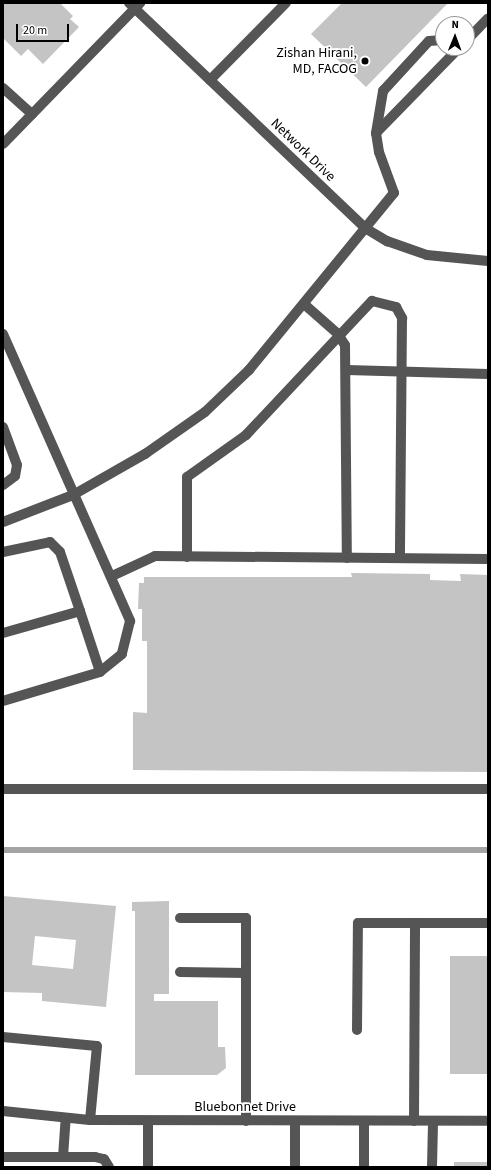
<!DOCTYPE html>
<html>
<head>
<meta charset="utf-8">
<style>
  body { margin:0 }
  #map { position:relative; width:491px; height:1170px; overflow:hidden; background:#fff; font-family:"Source Sans 3",sans-serif }
  div>[style] { position:absolute }
  [style*='--x'] { left:calc(var(--x)*1px); top:calc(var(--y)*1px); width:calc(var(--w)*1px); rotate:calc(var(--a)*1deg) }
  .stream>* { height:5.5px; margin:-2.75px; padding:0 2.75px; transform-origin:2.75px; border-radius:2.75px; background:#a3a3a3 }
  .building>* { inset:0; background:#c4c4c4; transform-origin:0 0 }
  .minor>* { height:10px; margin:-5px; padding:0 5px; transform-origin:5px; border-radius:5px; background:#555 }
  .dots>* { width:11px; height:11px; translate:-50% -50%; box-sizing:border-box; border:2px solid #fff; border-radius:50% }
  span { translate:-50% -50%; white-space:nowrap; text-align:center; line-height:1.15; -webkit-text-stroke:3.5px #fff; paint-order:stroke }
  .poi-label { font-size:14px; color:#000 }
  .right { translate:-100% -50%; text-align:right }
  .street-label { font-size:14px; color:#000 }
  .frame { position:absolute; inset:0; border:4px solid #000; pointer-events:none }
  .north { position:absolute; left:435px; top:16px; width:40px; height:40px; box-sizing:border-box; background:#fff; border:1px solid #999; border-radius:50%; rotate:1deg; font-size:11px; font-weight:700; line-height:16px; text-align:center; color:#000 }
  .north::after { content:''; display:block; margin:auto; width:14px; height:18px; background:#000; clip-path:polygon(50% 0,100% 100%,50% 72%,0 100%) }
  .scale { position:absolute; left:16px; top:24px; width:53px; height:18px; box-sizing:border-box; border:2px solid #000; border-top:0; padding-left:5px; font-size:12px; line-height:14px; white-space:nowrap; color:#000; -webkit-text-stroke:3px #fff; paint-order:stroke }
</style>
</head>
<body>
<div id="map">
  <div class="stream">
    <i style="--x:3;--y:850;--w:485;--a:0"></i>
  </div>
  <div class="building">
    <i style="clip-path:polygon(3px 3px,60px 3px,73px 16px,70px 19px,79px 27px,43px 64px,28px 49px,21px 56px,3px 38px)"></i>
    <i style="clip-path:polygon(342px 3px,448px 3px,366px 87px,311px 34px)"></i>
    <i style="clip-path:polygon(351px 573px,430px 574px,430px 580px,461px 581px,460px 574px,488px 575px,488px 772px,133px 770px,133px 712px,147px 713px,147px 641px,142px 641px,142px 609px,138px 609px,139px 583px,144px 583px,144px 577px,352px 577px)"></i>
    <i style="clip-path:polygon(evenodd,3px 896px,116px 906px,106px 1007px,42px 1001px,42px 993px,3px 992px,3px 896px,35px 936px,76px 940px,73px 969px,32px 965px,35px 936px)"></i>
    <i style="clip-path:polygon(169px 901px,169px 994px,154px 994px,154px 1001px,218px 1001px,218px 1047px,225px 1047px,226px 1068px,217px 1075px,135px 1075px,135px 911px,132px 911px,132px 902px)"></i>
    <i style="left:450px;top:956px;width:38px;height:118px"></i>
    <i style="left:454px;top:1162px;width:34px;height:5px"></i>
  </div>
  <div class="minor">
    <i style="--x:129;--y:3;--w:326;--a:43.6"></i>
    <i style="--x:365;--y:228;--w:26;--a:31"></i>
    <i style="--x:387;--y:241;--w:42;--a:19.3"></i>
    <i style="--x:427;--y:255;--w:61;--a:5.6"></i>
    <i style="--x:467;--y:40;--w:30;--a:-46"></i>
    <i style="--x:210;--y:80;--w:108;--a:-45.4"></i>
    <i style="--x:3;--y:88;--w:39;--a:42"></i>
    <i style="--x:376;--y:133;--w:43;--a:-80.5"></i>
    <i style="--x:383;--y:91;--w:68;--a:-47.4"></i>
    <i style="--x:429;--y:41;--w:14;--a:-4"></i>
    <i style="--x:3;--y:144;--w:197;--a:-45.8"></i>
    <i style="--x:304;--y:304;--w:45;--a:41.4"></i>
    <i style="--x:338;--y:334;--w:13;--a:58"></i>
    <i style="--x:345;--y:345;--w:213;--a:89.5"></i>
    <i style="--x:3;--y:334;--w:314;--a:66.1"></i>
    <i style="--x:130;--y:621;--w:34;--a:104"></i>
    <i style="--x:122;--y:654;--w:28;--a:141"></i>
    <i style="--x:100;--y:672;--w:101;--a:163.4"></i>
    <i style="--x:347;--y:370;--w:141;--a:1.6"></i>
    <i style="--x:3;--y:427;--w:40;--a:69.8"></i>
    <i style="--x:17;--y:465;--w:11;--a:100"></i>
    <i style="--x:15;--y:476;--w:15;--a:143"></i>
    <i style="--x:3;--y:522;--w:75;--a:-21.1"></i>
    <i style="--x:73;--y:495;--w:83;--a:-29.7"></i>
    <i style="--x:145;--y:454;--w:73;--a:-35"></i>
    <i style="--x:205;--y:412;--w:61;--a:-43.7"></i>
    <i style="--x:249;--y:370;--w:229;--a:-50.7"></i>
    <i style="--x:394;--y:193;--w:44;--a:-110.1"></i>
    <i style="--x:379;--y:152;--w:19;--a:-99"></i>
    <i style="--x:376;--y:133;--w:119;--a:-45.7"></i>
    <i style="--x:3;--y:552;--w:48;--a:-12"></i>
    <i style="--x:50;--y:542;--w:14;--a:45"></i>
    <i style="--x:60;--y:552;--w:62;--a:71.3"></i>
    <i style="--x:187;--y:557;--w:80;--a:-90"></i>
    <i style="--x:187;--y:477;--w:72;--a:-35.4"></i>
    <i style="--x:246;--y:435;--w:184;--a:-46.8"></i>
    <i style="--x:372;--y:301;--w:25;--a:14"></i>
    <i style="--x:396;--y:307;--w:13;--a:61"></i>
    <i style="--x:402;--y:318;--w:240;--a:90.5"></i>
    <i style="--x:112;--y:576;--w:47;--a:-24.9"></i>
    <i style="--x:155;--y:556;--w:333;--a:0.5"></i>
    <i style="--x:3;--y:633;--w:80;--a:-15.9"></i>
    <i style="--x:80;--y:611;--w:64;--a:71.8"></i>
    <i style="--x:3;--y:789;--w:485;--a:0"></i>
    <i style="--x:180;--y:918;--w:66;--a:0"></i>
    <i style="--x:246;--y:918;--w:203;--a:90"></i>
    <i style="--x:180;--y:972;--w:66;--a:0.9"></i>
    <i style="--x:357;--y:1030;--w:107;--a:-89.5"></i>
    <i style="--x:358;--y:923;--w:130;--a:0"></i>
    <i style="--x:3;--y:1037;--w:94;--a:5.5"></i>
    <i style="--x:97;--y:1046;--w:74;--a:95.4"></i>
    <i style="--x:3;--y:1111;--w:87;--a:5.9"></i>
    <i style="--x:90;--y:1120;--w:398;--a:0.1"></i>
    <i style="--x:295;--y:1121;--w:46;--a:90"></i>
    <i style="--x:364;--y:1121;--w:46;--a:90"></i>
    <i style="--x:414;--y:1121;--w:198;--a:-89.7"></i>
    <i style="--x:3;--y:1157;--w:92;--a:0"></i>
    <i style="--x:95;--y:1157;--w:9;--a:13"></i>
    <i style="--x:104;--y:1159;--w:9;--a:58"></i>
    <i style="--x:63;--y:1157;--w:39;--a:-86"></i>
    <i style="--x:148;--y:1167;--w:46;--a:-90"></i>
    <i style="--x:432;--y:1167;--w:45;--a:-88.7"></i>
  </div>
  <div class="dots">
    <i style="left:365px;top:61px;background:#000"></i>
  </div>
  <div class="poi-label">
    <span class="right" style="left:357px;top:61px">Zishan Hirani,<br>MD, FACOG</span>
  </div>
  <div class="street-label">
    <span style="left:303px;top:150px;rotate:44deg">Network Drive</span>
    <span style="left:245px;top:1107px">Bluebonnet Drive</span>
  </div>
  <div class="frame"></div>
  <div class="north">N</div>
  <div class="scale">20 m</div>
</div>
</body>
</html>
